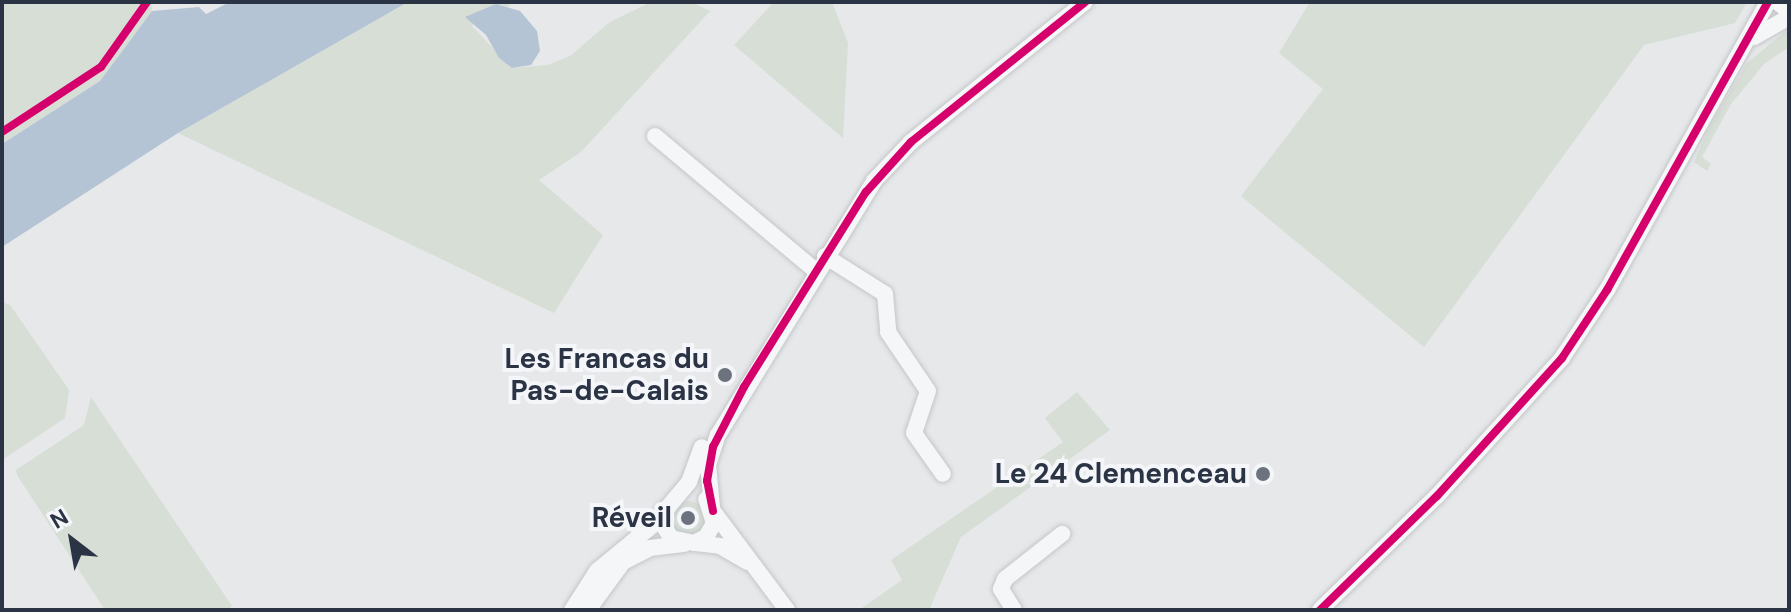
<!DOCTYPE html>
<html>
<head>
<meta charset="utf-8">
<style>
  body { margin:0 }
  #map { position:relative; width:1791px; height:612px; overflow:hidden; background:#e6e8ea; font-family:"DM Sans",sans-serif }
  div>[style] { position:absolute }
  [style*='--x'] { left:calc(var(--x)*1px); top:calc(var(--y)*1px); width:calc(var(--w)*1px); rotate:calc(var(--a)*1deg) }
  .green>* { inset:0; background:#d6ded6 }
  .round { border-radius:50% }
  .water>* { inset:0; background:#b4c4d5 }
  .roads { filter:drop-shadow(0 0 2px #c4c6c8) drop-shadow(0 0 2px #c4c6c8) }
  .minor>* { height:16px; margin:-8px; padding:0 8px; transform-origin:8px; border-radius:8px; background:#f5f6f7 }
  .major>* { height:22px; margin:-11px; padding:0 11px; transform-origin:11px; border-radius:11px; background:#f8f8f8 }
  .cycleway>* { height:8px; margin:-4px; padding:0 4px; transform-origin:4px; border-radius:4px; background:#d6006c }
  .dots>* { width:22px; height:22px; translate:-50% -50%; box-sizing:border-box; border:4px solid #f4f6f9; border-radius:50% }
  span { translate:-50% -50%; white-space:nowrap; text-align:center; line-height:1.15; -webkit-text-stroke:8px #f4f6f9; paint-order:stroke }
  .poi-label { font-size:28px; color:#2b3445; font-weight:700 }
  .right { translate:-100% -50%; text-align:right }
  .frame { position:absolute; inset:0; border:4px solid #2b3445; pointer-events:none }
  .north { position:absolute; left:32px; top:500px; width:80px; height:80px; -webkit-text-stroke:6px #f4f6f9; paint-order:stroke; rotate:329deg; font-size:22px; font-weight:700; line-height:32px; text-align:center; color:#2b3445 }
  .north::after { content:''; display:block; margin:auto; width:28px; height:36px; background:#2b3445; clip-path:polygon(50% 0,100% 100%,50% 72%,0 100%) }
</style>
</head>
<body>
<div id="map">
  <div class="green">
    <i style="clip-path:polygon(2px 2px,151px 2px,152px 11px,100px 81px,2px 144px)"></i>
    <i style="clip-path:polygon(408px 2px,510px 2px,509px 7px,495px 4px,472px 26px,512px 68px,548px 65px,570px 56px,610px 22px,651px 2px,691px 2px,710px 11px,581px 152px,539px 180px,603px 235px,554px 313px,178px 133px)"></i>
    <i style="clip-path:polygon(774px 2px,832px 2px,848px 43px,843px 138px,734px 45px)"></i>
    <i style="clip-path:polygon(1310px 2px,1747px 2px,1735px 23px,1644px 45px,1424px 347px,1241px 196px,1323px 89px,1279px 53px)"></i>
    <i style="clip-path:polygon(1789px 28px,1789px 47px,1764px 64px,1731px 104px,1702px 157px,1711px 164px,1707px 171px,1694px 162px,1710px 126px,1747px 63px)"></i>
    <i style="clip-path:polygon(2px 302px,10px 305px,69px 390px,65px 418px,2px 460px)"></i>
    <i style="clip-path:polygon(1077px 392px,1110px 430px,961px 537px,929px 610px,859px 610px,902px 580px,891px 560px,1063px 442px,1045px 418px)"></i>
    <i style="clip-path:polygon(91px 397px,232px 606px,228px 610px,105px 610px,17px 475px,16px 470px,84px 425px)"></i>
    <i class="round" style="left:671px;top:501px;width:34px;height:34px"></i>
  </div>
  <div class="water">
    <i style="clip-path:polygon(230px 2px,408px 2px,178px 133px,2px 247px,2px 144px,100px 81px,152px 11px,199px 7px,206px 14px)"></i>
    <i style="clip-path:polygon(496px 4px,520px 11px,537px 31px,540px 51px,531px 65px,512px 68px,499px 58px,486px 35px,465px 17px)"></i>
  </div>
  <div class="roads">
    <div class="minor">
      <i style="--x:1754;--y:37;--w:40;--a:-29.7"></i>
      <i style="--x:655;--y:136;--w:210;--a:40"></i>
      <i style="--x:825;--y:256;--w:71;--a:32.3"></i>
      <i style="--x:885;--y:294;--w:38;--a:85"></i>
      <i style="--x:888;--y:332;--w:71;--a:55.9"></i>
      <i style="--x:928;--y:391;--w:44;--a:108.4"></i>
      <i style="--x:914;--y:433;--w:50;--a:54.7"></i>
      <i style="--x:712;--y:507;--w:42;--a:-95.4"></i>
      <i style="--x:708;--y:465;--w:32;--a:-72"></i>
      <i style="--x:718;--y:435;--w:298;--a:-58.4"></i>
      <i style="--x:874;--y:181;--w:54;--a:-46.5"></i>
      <i style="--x:911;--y:142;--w:223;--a:-38.8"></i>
      <i style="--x:663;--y:511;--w:12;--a:95"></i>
      <i style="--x:662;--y:523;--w:17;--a:59"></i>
      <i style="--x:671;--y:538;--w:24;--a:12"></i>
      <i style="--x:694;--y:543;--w:13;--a:-27"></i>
      <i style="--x:706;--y:537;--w:16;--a:-60"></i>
      <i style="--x:714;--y:523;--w:25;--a:-108"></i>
      <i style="--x:713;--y:511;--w:124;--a:53.2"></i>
      <i style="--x:696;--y:543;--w:24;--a:7"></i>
      <i style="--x:720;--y:546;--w:32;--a:30"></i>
      <i style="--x:572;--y:610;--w:46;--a:-57.3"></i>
      <i style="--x:597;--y:571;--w:72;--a:-39.4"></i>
      <i style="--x:653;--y:525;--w:56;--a:-50.1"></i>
      <i style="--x:689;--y:482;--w:37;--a:-70"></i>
      <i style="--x:588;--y:610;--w:59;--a:-53.9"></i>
      <i style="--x:623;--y:562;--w:30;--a:-27"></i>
      <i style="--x:650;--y:548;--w:35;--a:-7"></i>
      <i style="--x:1014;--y:610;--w:25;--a:-122"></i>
      <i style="--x:1001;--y:589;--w:11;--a:-68"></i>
      <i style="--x:1005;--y:579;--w:73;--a:-38.3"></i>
      <i style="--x:1320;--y:610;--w:163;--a:-44.3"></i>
      <i style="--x:1437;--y:496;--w:186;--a:-47.8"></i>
      <i style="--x:1562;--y:358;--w:82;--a:-56.5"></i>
      <i style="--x:1607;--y:290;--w:330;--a:-60.8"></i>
    </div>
    <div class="major">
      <i style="--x:1782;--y:2;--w:9;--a:36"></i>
    </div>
  </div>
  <div class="cycleway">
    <i style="--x:2;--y:132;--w:118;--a:-33.3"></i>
    <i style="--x:101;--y:67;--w:80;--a:-54.7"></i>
    <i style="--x:713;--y:511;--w:31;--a:-101"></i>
    <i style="--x:707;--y:481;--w:35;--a:-80"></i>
    <i style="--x:713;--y:447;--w:68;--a:-62.7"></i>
    <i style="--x:744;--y:387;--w:230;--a:-58"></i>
    <i style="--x:866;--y:192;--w:67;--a:-48"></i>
    <i style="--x:911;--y:142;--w:223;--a:-38.8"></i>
    <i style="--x:1320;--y:610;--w:163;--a:-44.3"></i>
    <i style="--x:1437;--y:496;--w:186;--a:-47.8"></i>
    <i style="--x:1562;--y:358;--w:82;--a:-56.5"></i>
    <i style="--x:1607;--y:290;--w:330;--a:-60.8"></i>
  </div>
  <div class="dots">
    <i style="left:725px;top:375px;background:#6c737f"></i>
    <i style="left:1263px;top:474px;background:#6c737f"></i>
    <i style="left:688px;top:518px;background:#6c737f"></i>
  </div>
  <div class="poi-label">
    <span class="right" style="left:709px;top:375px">Les Francas du<br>Pas-de-Calais</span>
    <span class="right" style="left:1247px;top:474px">Le 24 Clemenceau</span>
    <span class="right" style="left:672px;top:518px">Réveil</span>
  </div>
  <div class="frame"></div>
  <div class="north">N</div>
</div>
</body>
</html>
